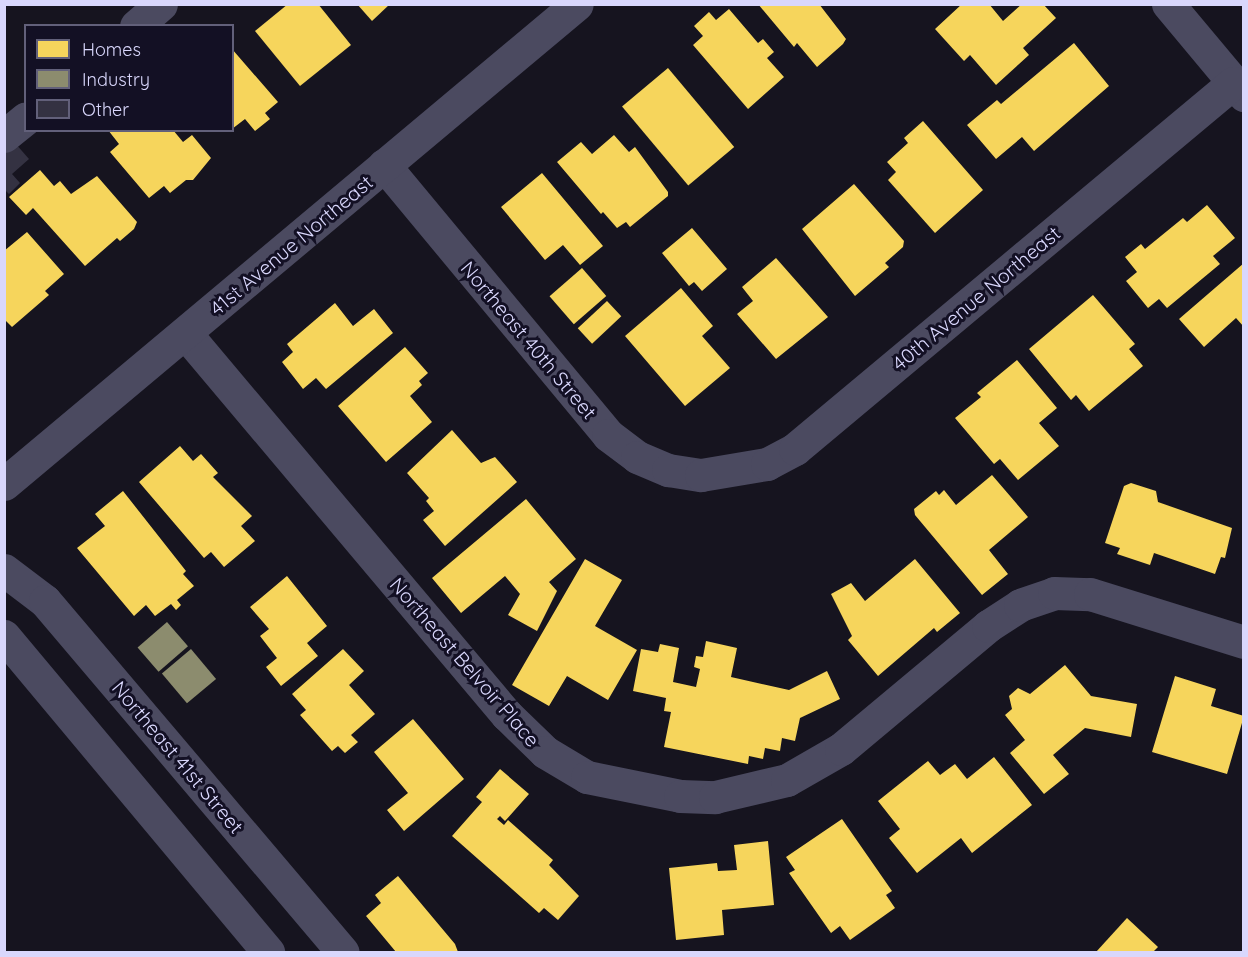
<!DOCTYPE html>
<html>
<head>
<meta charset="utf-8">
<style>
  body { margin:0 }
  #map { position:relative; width:1248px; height:957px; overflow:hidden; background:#16141f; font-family:Quicksand,sans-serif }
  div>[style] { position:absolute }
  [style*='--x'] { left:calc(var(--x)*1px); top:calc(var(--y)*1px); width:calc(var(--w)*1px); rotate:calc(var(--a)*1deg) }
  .homes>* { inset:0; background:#f6d55c; transform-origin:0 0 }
  .industry>* { inset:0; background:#8c8c6e; transform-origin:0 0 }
  .building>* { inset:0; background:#343242 }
  .minor>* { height:33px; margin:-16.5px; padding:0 16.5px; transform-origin:16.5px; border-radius:16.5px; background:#4b4a60 }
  span { translate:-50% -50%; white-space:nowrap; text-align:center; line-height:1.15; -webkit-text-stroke:6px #131024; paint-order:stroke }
  .street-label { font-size:20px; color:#d9d7fc }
  .frame { position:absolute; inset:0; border:6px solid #d9d7fc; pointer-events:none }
  .legend { position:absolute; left:24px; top:24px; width:210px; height:108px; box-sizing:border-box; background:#131024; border:2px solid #62607a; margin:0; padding:8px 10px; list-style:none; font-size:18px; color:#d9d7fc }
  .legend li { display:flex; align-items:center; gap:12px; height:30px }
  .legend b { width:30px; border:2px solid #62607a }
</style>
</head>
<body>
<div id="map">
  <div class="homes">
    <i style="clip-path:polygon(288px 4px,318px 4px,351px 45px,300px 86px,255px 31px)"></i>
    <i style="clip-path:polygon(357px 4px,390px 4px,372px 21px)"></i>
    <i style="clip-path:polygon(758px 4px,819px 4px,846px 39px,843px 44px,817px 67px,797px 43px,794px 47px)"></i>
    <i style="clip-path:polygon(962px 4px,989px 4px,1003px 21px,1022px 4px,1043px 4px,1056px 18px,1023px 48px,1029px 55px,996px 85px,970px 55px,964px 61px,935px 29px)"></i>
    <i style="clip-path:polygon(729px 9px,758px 43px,763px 39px,774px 52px,767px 58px,784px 77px,748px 109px,693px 45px,703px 36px,694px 26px,709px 12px,716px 20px)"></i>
    <i style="clip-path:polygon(1074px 43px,1109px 86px,1034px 151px,1022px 137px,996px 159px,967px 125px,997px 100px,1001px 104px)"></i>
    <i style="clip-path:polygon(232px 49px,278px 102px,265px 113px,270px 119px,255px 131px,245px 119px,232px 129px)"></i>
    <i style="left:668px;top:68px;width:103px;height:60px;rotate:50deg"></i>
    <i style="clip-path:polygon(923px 121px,983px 190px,935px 233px,888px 180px,896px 172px,887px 162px,908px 143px,904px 138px)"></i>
    <i style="clip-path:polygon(108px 130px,173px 130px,183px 142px,192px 135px,211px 158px,193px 180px,186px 180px,170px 193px,164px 186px,149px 198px,110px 152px,119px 144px)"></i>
    <i style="clip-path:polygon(614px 135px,629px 152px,635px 147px,668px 192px,668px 196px,630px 227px,626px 222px,617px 228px,603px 212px,601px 214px,557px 162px,581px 142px,592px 154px)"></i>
    <i style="clip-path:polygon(40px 170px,54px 186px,60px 181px,71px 194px,97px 176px,137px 222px,134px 229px,120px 241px,117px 238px,85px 266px,33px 208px,26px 215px,9px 197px)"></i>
    <i style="clip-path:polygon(542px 173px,603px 246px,580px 265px,563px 245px,545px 260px,501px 207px)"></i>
    <i style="clip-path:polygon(854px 184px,904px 241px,903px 247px,885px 263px,889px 267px,855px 296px,802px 229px)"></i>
    <i style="clip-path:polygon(1207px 205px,1235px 238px,1213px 256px,1220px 264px,1167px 308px,1159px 299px,1148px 308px,1126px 281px,1137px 272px,1125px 257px,1141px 244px,1145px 249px,1183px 218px,1187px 222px)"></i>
    <i style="clip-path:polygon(692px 228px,727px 269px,702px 291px,694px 282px,689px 286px,662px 253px)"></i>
    <i style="clip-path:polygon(27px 232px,64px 274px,45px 291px,49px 295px,12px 327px,4px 319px,4px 251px)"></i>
    <i style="clip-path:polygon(776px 258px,828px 317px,776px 359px,737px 314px,753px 301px,742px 287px)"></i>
    <i style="clip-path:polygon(1244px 263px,1244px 327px,1236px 318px,1204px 347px,1179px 319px)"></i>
    <i style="left:582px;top:268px;width:37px;height:43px;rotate:49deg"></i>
    <i style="clip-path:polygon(681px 288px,713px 326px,702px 336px,730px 368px,685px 406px,625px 336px)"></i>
    <i style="clip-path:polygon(1093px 295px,1135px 344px,1129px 349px,1143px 366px,1089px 411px,1076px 395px,1071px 400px,1029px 349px)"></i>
    <i style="left:607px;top:301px;width:21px;height:40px;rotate:47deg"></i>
    <i style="clip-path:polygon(335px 303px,353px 326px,374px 309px,393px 333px,326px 389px,316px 378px,303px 389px,282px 362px,293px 352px,287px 344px)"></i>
    <i style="clip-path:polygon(405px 347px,428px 373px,419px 381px,422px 385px,410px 396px,432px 422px,386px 462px,338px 406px)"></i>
    <i style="clip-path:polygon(1017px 360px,1057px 408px,1039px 423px,1059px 446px,1018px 480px,1000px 459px,994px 464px,955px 418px,981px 397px,977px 393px)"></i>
    <i style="clip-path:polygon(452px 430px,481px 463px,495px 457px,517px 482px,445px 546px,423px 520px,434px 511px,426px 501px,429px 498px,407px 473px)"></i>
    <i style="clip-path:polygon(180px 446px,193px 461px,201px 454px,218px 473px,213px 477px,252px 516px,241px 526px,255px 541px,224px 567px,211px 552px,204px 558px,139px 482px)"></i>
    <i style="clip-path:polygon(992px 475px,1028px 517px,989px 550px,1008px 574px,982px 595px,915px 515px,914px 509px,936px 491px,939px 495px,944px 490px,956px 505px)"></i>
    <i style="clip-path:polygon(1131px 483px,1156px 491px,1158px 502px,1232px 528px,1225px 558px,1221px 557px,1215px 574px,1154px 553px,1150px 565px,1117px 554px,1120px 548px,1105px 543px,1124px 486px)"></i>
    <i style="clip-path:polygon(123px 491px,186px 571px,183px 574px,194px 586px,177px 600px,181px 605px,176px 610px,171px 604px,155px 616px,146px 605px,134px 616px,77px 548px,105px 526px,95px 514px)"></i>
    <i style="clip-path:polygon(526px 499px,576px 559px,549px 582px,557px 591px,537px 631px,508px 615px,520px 594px,505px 576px,461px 613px,432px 578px)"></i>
    <i style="clip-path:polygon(585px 559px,622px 580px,595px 626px,637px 650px,608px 700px,567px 676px,549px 706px,512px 685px)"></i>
    <i style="clip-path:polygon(915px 559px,960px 613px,937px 632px,934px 628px,878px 676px,848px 640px,852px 636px,831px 594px,851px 583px,865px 601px)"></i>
    <i style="clip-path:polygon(287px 576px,327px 626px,307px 643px,318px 656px,281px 686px,266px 667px,277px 658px,260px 636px,269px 629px,250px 607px)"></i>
    <i style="clip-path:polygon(706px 641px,737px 648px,731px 677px,789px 690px,827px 671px,840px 699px,800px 718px,795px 741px,782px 738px,780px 751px,765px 748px,763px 759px,749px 756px,748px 764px,664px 747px,671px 712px,664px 711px,666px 698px,633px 691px,641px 649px,658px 652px,660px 644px,679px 648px,673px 682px,696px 687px,700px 669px,694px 667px,696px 656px,703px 657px)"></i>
    <i style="clip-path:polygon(343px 649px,364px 671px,349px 685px,375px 714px,351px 735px,358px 742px,345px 753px,338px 746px,332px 751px,300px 715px,306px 710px,292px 694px)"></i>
    <i style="clip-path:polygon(1065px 665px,1091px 696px,1137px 704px,1131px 737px,1085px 728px,1053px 755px,1069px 774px,1044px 794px,1010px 753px,1025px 740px,1005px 715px,1012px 709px,1009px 696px,1018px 688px,1030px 694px)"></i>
    <i style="clip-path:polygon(1175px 676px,1216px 689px,1211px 706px,1244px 716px,1227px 774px,1152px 752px)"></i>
    <i style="clip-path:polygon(413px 719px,464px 779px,404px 831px,387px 810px,408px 793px,374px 752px)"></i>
    <i style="clip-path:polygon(994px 757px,1032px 805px,972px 853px,961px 838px,917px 873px,889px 838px,900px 829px,878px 801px,928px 761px,940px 775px,955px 764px,967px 779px)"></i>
    <i style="clip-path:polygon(500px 769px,529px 794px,505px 821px,500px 816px,497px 819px,504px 825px,508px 820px,553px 860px,549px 865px,579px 896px,558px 920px,544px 908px,539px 913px,452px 836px,482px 802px,476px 797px)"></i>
    <i style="clip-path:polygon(842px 819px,892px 891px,886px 895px,895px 908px,850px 940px,840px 926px,831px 933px,789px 873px,795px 870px,786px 857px)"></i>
    <i style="clip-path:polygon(768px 841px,774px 905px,722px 910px,724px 935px,676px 940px,669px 868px,717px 863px,718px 871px,737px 870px,734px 845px)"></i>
    <i style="clip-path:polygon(398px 876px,455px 944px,458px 952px,396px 952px,366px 916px,381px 903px,375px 895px)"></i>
    <i style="clip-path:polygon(1127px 918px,1158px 947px,1153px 952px,1096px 952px)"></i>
  </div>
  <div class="industry">
    <i style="left:167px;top:622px;width:32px;height:39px;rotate:49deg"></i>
    <i style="left:191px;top:649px;width:39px;height:38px;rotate:50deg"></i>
  </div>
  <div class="building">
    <i style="clip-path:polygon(15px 143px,29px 159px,12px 174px,20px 183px,9px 194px,4px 189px,4px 152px)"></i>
  </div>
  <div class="minor">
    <i style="--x:1168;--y:4;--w:119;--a:50.1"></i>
    <i style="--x:136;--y:26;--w:33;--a:-41"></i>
    <i style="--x:4;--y:136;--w:28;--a:-39"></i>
    <i style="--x:384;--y:165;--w:351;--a:50.3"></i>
    <i style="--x:608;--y:435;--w:36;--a:37"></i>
    <i style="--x:637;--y:457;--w:34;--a:23"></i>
    <i style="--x:668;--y:470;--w:33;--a:9"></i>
    <i style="--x:701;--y:475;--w:67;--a:-9.5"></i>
    <i style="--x:767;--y:464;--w:32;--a:-28"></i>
    <i style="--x:795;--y:449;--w:571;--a:-39.88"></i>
    <i style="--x:186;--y:334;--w:498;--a:49.9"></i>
    <i style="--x:507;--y:715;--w:53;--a:44.2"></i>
    <i style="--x:545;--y:752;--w:49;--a:30.8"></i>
    <i style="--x:587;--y:777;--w:95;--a:11.5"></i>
    <i style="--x:680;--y:796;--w:35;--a:2"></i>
    <i style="--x:715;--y:797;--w:74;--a:-13.3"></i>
    <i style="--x:787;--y:780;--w:62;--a:-29.9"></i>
    <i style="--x:841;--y:749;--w:192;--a:-39.9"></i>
    <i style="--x:988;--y:626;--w:38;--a:-33"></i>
    <i style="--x:1020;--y:605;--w:36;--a:-19"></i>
    <i style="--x:1054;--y:593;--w:36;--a:2"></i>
    <i style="--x:1090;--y:594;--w:161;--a:17.3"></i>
    <i style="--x:4;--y:484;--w:747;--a:-39.95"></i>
    <i style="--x:4;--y:570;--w:51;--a:37.1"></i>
    <i style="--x:45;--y:601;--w:460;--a:49.7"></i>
    <i style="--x:4;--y:636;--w:412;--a:50.1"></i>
  </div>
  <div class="street-label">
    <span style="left:291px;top:245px;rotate:-40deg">41st Avenue Northeast</span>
    <span style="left:976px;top:298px;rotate:-40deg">40th Avenue Northeast</span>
    <span style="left:529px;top:340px;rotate:50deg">Northeast 40th Street</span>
    <span style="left:465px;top:662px;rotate:49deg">Northeast Belvoir Place</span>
    <span style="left:178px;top:757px;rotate:50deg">Northeast 41st Street</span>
  </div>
  <div class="frame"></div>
  <ul class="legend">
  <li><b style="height:16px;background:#f6d55c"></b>Homes</li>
  <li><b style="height:16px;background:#8c8c6e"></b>Industry</li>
  <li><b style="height:16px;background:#343242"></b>Other</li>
  </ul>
</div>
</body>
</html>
